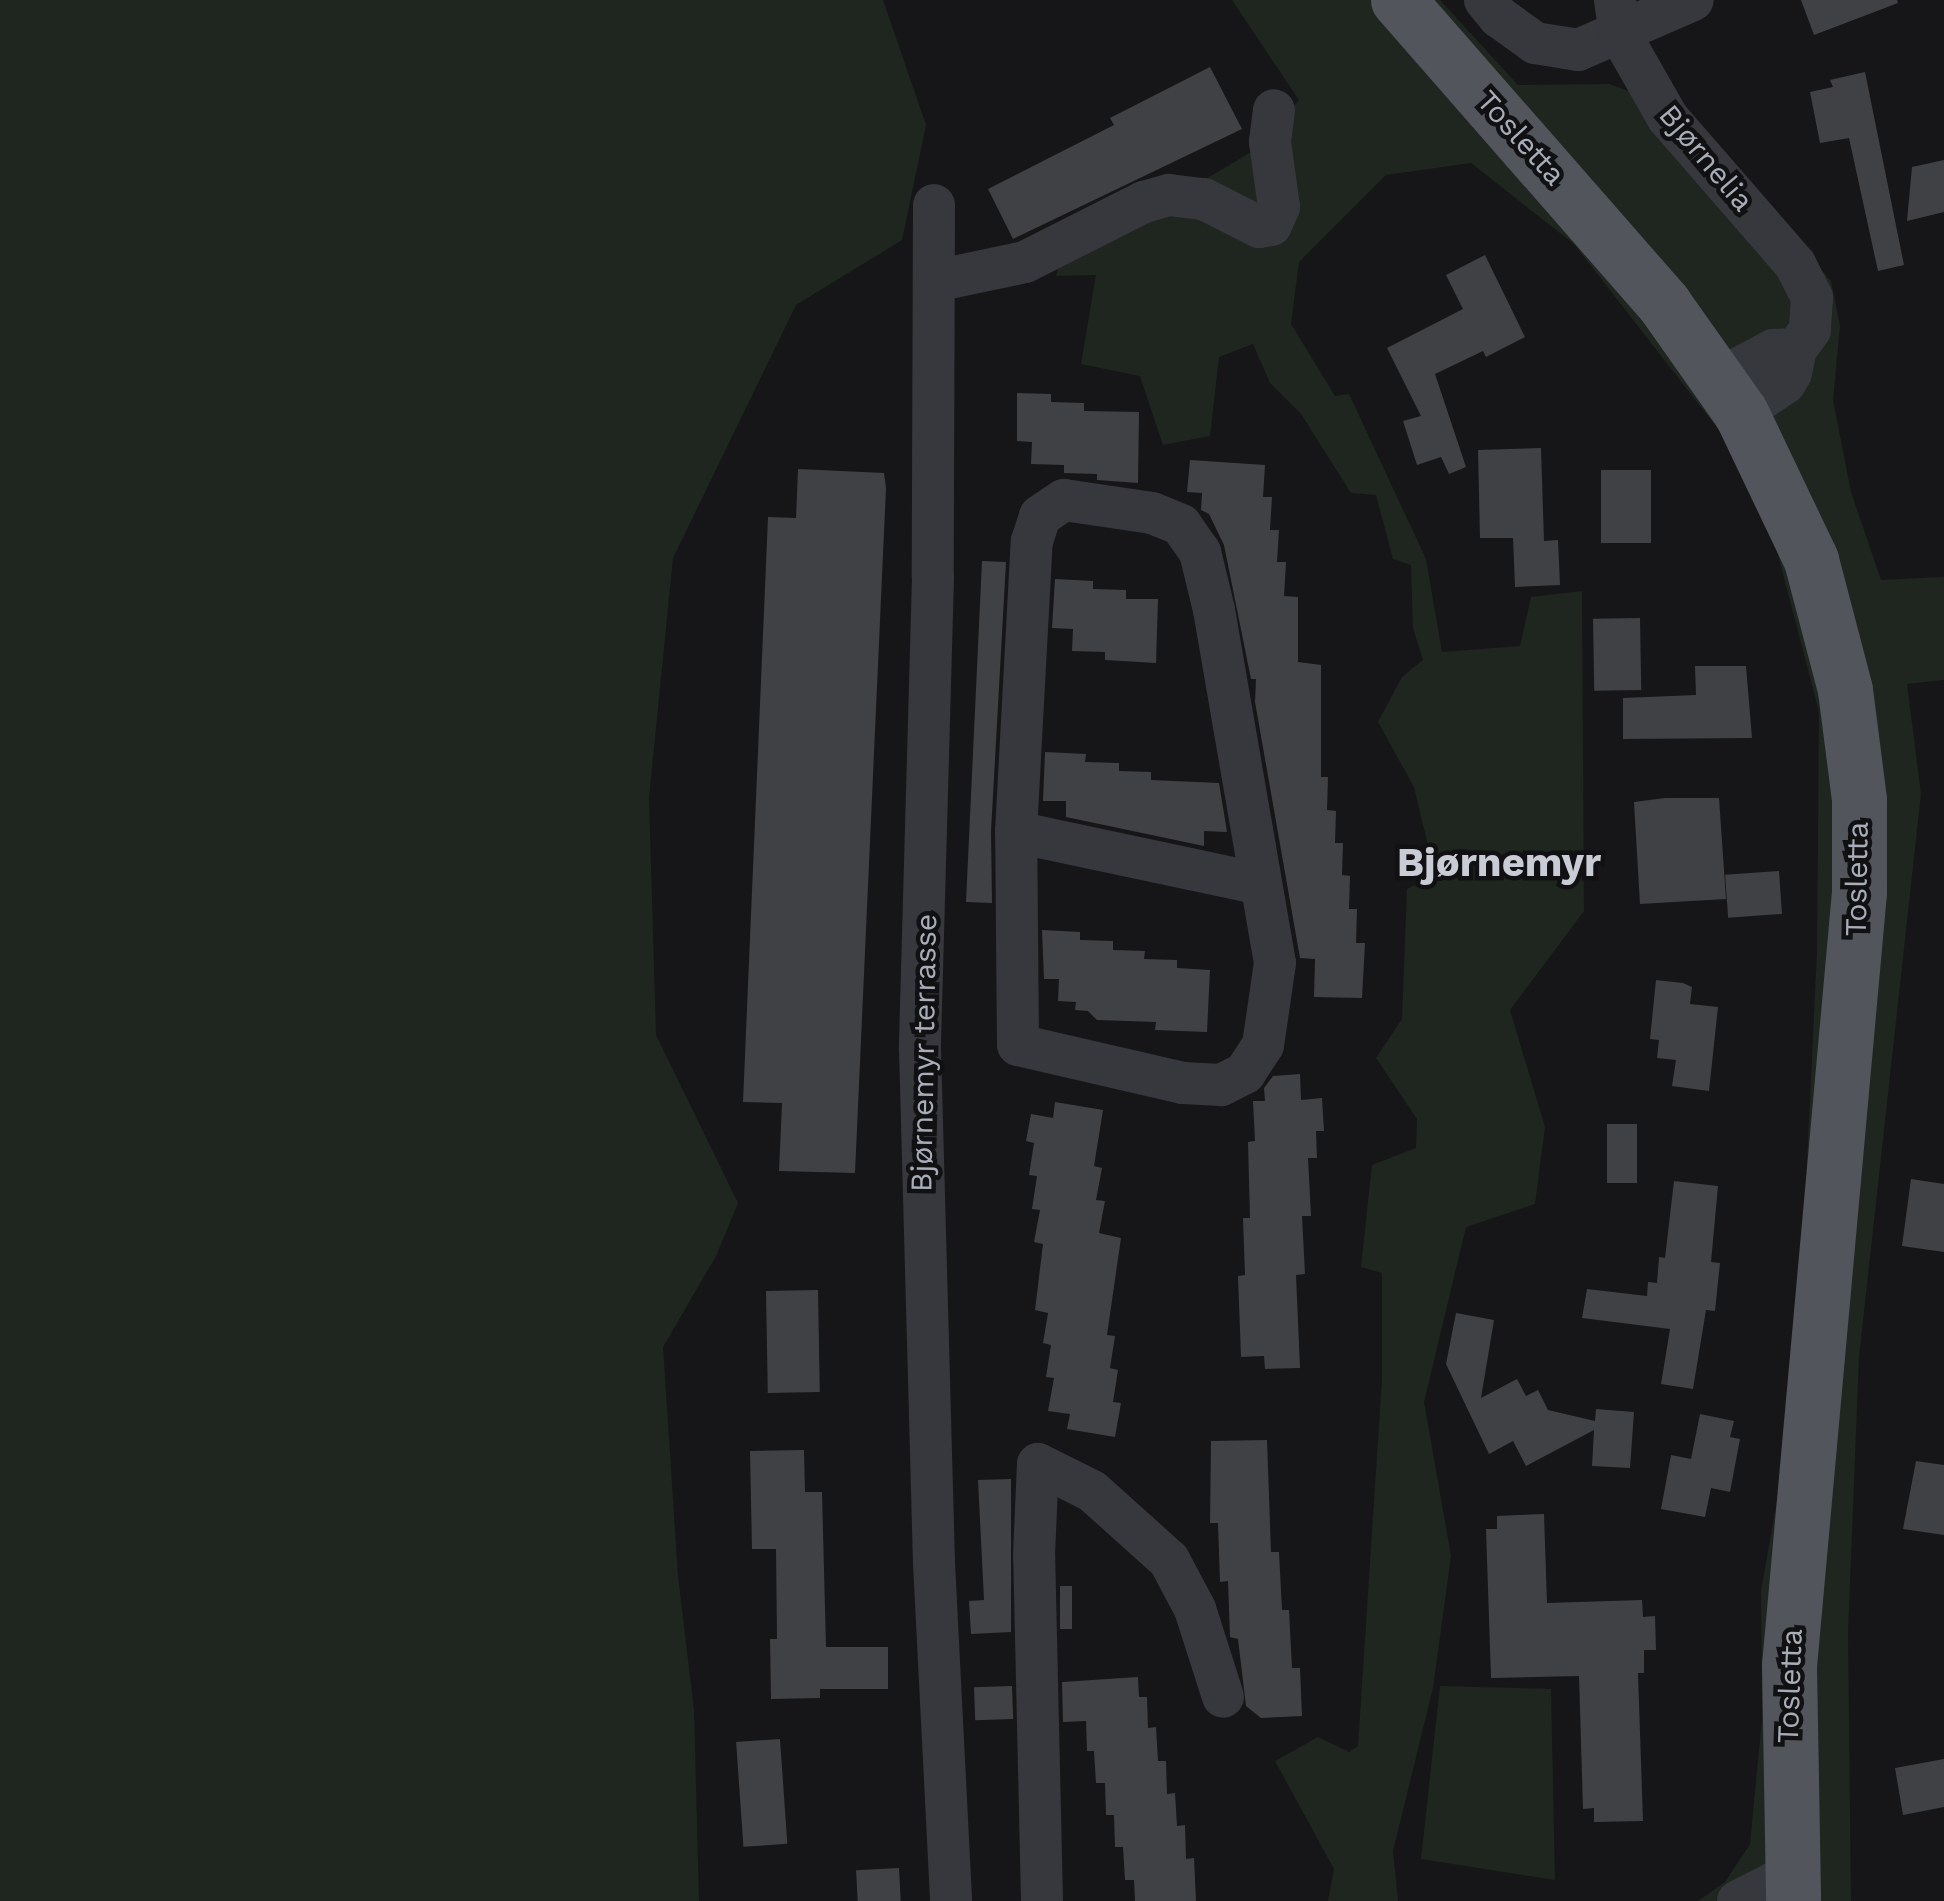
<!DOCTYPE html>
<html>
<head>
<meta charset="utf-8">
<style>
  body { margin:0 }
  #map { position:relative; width:1944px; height:1901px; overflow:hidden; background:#161618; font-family:"Work Sans",sans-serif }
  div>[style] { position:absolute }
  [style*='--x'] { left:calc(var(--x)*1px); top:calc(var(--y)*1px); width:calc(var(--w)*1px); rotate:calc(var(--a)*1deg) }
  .green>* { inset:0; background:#1e261f }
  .building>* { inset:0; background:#404145; transform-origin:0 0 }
  .minor>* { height:42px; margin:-21px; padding:0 21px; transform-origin:21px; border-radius:21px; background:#37383d }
  .major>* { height:55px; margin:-27.5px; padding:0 27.5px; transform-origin:27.5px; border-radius:27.5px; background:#53555c }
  span { translate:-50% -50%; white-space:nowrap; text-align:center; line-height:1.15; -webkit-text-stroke:9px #111113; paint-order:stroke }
  .street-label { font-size:30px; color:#a8adb8 }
  .district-label { font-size:40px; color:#c9ccd4; font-weight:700 }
</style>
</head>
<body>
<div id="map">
  <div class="green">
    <i style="clip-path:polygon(0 0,883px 0,926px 125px,902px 240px,796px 305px,673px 558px,649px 798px,656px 1035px,738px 1203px,716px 1256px,663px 1347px,678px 1576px,694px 1710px,699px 1901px,0 1901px)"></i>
    <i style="clip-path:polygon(1232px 0,1440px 0,1518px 85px,1609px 84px,1686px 112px,1831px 281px,1840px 326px,1833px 400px,1851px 492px,1881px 580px,1944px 577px,1944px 680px,1907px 684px,1921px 794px,1859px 1357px,1848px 1633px,1851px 1901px,1698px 1901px,1725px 1882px,1750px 1844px,1762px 1719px,1761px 1591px,1796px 1393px,1817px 952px,1819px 712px,1777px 551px,1739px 456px,1574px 244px,1471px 163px,1386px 175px,1299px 262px,1291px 324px,1335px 396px,1349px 394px,1426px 559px,1442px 652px,1520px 646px,1531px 597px,1582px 591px,1584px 911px,1510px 1010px,1545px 1127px,1535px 1204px,1466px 1227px,1424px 1402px,1451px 1556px,1433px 1688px,1393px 1851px,1398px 1901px,1328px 1901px,1334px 1869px,1275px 1761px,1318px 1737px,1349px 1752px,1358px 1746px,1382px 1379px,1382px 1273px,1361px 1267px,1372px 1165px,1416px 1148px,1417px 1119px,1376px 1058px,1402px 1019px,1407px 889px,1435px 875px,1414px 787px,1378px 722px,1402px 677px,1423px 660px,1413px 628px,1411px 565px,1393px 559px,1376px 495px,1351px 493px,1301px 414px,1270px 383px,1253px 344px,1219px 357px,1210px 436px,1163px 445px,1140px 376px,1081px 364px,1096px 275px,1056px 276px,1061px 256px,1145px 215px,1258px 148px,1299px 100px)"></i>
    <i style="clip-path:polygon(1440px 1686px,1551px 1689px,1555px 1880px,1421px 1859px)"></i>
  </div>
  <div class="building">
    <i style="clip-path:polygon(1801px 0,1897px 0,1898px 3px,1814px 35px)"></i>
    <i style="clip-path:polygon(1210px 67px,1242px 129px,1013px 239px,988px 189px,1114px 125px,1110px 118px)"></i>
    <i style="clip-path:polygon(1865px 72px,1904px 265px,1878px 271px,1849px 138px,1820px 143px,1810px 92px,1833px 87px,1830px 80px)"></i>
    <i style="clip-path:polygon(1944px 160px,1944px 212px,1907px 221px,1912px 167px)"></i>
    <i style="clip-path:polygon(1485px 255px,1525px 337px,1486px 357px,1483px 351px,1435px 374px,1466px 467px,1449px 474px,1441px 457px,1417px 465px,1403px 421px,1421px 416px,1387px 348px,1463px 309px,1446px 275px)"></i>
    <i style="clip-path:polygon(1017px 393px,1051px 394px,1051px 402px,1084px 403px,1084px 411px,1139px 412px,1138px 483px,1097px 480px,1097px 474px,1064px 473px,1064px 465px,1031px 464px,1032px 442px,1017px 441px)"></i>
    <i style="clip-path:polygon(1541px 448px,1544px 541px,1558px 540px,1560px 585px,1515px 587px,1513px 538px,1480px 538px,1478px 450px)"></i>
    <i style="clip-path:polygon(1190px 460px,1265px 465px,1263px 497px,1272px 497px,1270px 530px,1279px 530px,1277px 562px,1286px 562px,1284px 596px,1298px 597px,1298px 662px,1321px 665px,1321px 777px,1328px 777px,1327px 810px,1336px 811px,1335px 843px,1343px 843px,1342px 875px,1350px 876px,1349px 909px,1357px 909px,1356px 943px,1365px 943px,1362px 998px,1314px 997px,1315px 959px,1300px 958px,1255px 702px,1256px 679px,1251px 679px,1224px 545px,1209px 514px,1201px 510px,1202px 493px,1187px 492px)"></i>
    <i style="clip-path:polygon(798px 469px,884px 473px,886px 488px,855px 1173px,779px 1171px,782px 1103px,743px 1102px,768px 517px,796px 518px)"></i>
    <i style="left:1601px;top:470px;width:50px;height:73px"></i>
    <i style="clip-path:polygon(982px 561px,1006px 562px,991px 831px,992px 903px,966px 902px)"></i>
    <i style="clip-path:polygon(1055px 579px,1093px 581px,1093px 589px,1126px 590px,1126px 599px,1158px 599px,1156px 663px,1105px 660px,1105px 652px,1072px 651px,1073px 629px,1052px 628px)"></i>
    <i style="left:1640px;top:618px;width:72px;height:47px;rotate:89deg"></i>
    <i style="clip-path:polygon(1695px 666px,1746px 666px,1752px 738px,1623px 739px,1623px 698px,1696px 695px)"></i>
    <i style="clip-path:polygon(1045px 752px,1086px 754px,1085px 762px,1119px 763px,1119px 771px,1151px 772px,1151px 780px,1219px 783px,1227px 832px,1204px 831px,1204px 846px,1066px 817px,1066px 801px,1043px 801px)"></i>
    <i style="clip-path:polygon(1665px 798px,1719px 798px,1726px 899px,1640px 904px,1634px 802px)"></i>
    <i style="left:1779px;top:871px;width:43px;height:54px;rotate:86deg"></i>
    <i style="clip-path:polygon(1042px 930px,1080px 932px,1080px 940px,1113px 941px,1113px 950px,1145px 951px,1144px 959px,1177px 960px,1177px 968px,1210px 970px,1207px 1032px,1155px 1030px,1156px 1022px,1097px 1020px,1088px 1011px,1075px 1010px,1076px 1002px,1058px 1001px,1059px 979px,1044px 979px)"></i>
    <i style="clip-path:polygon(1656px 980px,1683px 983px,1692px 987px,1690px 1004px,1718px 1007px,1709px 1091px,1672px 1086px,1676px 1060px,1657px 1058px,1659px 1040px,1650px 1039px)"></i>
    <i style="clip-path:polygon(1300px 1074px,1301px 1100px,1322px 1098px,1324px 1131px,1316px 1131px,1317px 1158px,1308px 1158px,1311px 1216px,1302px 1216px,1305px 1274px,1296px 1275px,1300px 1368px,1265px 1369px,1264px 1356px,1241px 1357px,1238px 1276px,1245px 1275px,1243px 1218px,1250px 1218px,1248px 1142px,1255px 1141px,1253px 1101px,1265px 1101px,1264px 1088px,1273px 1076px)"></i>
    <i style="clip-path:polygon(1055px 1102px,1103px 1110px,1094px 1166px,1102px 1168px,1096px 1200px,1105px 1201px,1099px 1233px,1121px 1238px,1107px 1335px,1115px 1336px,1110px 1368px,1118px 1370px,1113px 1402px,1121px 1403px,1115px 1437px,1067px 1429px,1070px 1414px,1048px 1411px,1054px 1378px,1046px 1377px,1051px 1345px,1043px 1343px,1048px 1313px,1035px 1310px,1043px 1244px,1034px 1242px,1040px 1210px,1032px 1209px,1037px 1176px,1029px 1175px,1034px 1143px,1026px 1141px,1031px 1114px,1053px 1118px)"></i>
    <i style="left:1607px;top:1124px;width:30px;height:59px"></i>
    <i style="clip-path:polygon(1911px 1179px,1944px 1184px,1944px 1252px,1902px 1246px)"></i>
    <i style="clip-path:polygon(1674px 1181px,1718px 1186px,1711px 1262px,1720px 1263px,1715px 1311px,1706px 1310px,1693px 1389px,1661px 1384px,1670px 1329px,1582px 1318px,1587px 1289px,1647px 1296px,1648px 1282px,1657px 1283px,1659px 1257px,1665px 1258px)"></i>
    <i style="left:818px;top:1290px;width:102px;height:52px;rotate:89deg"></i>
    <i style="clip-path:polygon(1456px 1313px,1494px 1320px,1481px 1398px,1517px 1379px,1526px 1396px,1538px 1390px,1548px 1410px,1595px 1421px,1596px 1409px,1634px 1412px,1630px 1468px,1592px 1466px,1594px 1430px,1526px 1466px,1513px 1441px,1489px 1454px,1446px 1364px)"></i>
    <i style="clip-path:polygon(1700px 1414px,1734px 1421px,1730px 1437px,1740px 1439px,1730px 1492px,1711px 1488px,1705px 1517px,1661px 1509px,1671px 1455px,1691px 1459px)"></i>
    <i style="clip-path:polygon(1267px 1440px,1271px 1552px,1279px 1552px,1282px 1610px,1289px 1610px,1292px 1668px,1300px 1668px,1302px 1716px,1261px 1718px,1246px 1706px,1238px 1639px,1230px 1637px,1228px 1581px,1220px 1582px,1218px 1523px,1210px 1523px,1211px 1441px)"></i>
    <i style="clip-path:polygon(804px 1450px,805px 1492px,822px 1492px,826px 1647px,888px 1647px,888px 1689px,820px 1689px,820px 1698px,771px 1699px,770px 1639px,777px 1639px,776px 1549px,752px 1549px,750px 1451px)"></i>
    <i style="clip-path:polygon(1916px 1461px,1944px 1465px,1944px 1535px,1903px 1529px)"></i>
    <i style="clip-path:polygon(1011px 1479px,1011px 1632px,971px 1634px,969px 1601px,984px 1600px,978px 1480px)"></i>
    <i style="clip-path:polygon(1544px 1514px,1547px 1603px,1642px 1600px,1643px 1617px,1655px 1616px,1656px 1650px,1644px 1650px,1644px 1673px,1638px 1673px,1643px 1821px,1594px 1822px,1594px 1808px,1583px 1809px,1579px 1676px,1491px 1678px,1486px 1529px,1497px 1529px,1497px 1516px)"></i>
    <i style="left:1060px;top:1586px;width:12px;height:43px"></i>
    <i style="clip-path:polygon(1138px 1677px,1139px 1697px,1147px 1697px,1148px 1728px,1156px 1727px,1158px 1761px,1166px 1761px,1167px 1794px,1175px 1793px,1177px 1826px,1185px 1825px,1186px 1859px,1194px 1858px,1196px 1901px,1135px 1901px,1134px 1880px,1125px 1880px,1123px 1847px,1115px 1847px,1114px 1815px,1106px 1815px,1105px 1783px,1096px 1783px,1094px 1751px,1087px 1751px,1086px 1721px,1063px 1722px,1062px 1682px)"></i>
    <i style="left:1012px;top:1686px;width:33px;height:38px;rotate:88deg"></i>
    <i style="left:780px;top:1739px;width:105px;height:44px;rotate:86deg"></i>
    <i style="clip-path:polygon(1944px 1759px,1944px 1807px,1903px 1815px,1895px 1768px)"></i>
    <i style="left:899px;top:1868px;width:33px;height:43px;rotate:87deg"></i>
  </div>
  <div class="minor">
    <i style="--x:1485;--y:0;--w:22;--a:51"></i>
    <i style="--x:1499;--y:17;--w:44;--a:35.8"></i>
    <i style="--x:1535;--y:43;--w:44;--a:9.2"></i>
    <i style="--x:1578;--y:50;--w:125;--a:-23.5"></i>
    <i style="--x:1615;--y:0;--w:34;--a:82"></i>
    <i style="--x:1620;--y:34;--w:97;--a:60.3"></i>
    <i style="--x:1668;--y:118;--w:194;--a:49"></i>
    <i style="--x:1795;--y:264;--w:38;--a:63"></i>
    <i style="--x:1812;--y:298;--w:32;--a:94"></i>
    <i style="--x:1810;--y:330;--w:24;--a:126"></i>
    <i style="--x:1796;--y:349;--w:25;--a:102"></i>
    <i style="--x:1791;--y:373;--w:12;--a:121"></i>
    <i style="--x:1785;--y:383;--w:53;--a:145.7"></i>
    <i style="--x:934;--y:205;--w:372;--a:90.2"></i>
    <i style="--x:933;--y:577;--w:472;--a:91.6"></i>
    <i style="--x:920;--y:1049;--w:514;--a:88.44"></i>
    <i style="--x:934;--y:1563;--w:338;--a:87.1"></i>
    <i style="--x:935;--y:281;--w:92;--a:-11.9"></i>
    <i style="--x:1025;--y:262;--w:133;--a:-26.8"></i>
    <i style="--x:1144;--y:202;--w:26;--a:-16"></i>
    <i style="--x:1169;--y:195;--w:35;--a:7"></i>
    <i style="--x:1204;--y:199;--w:62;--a:27"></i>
    <i style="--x:1259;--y:227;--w:12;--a:-9"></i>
    <i style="--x:1271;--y:225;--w:20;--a:-66"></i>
    <i style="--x:1279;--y:207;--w:66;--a:-97.9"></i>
    <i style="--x:1270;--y:142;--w:32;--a:-83"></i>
    <i style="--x:1719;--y:379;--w:61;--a:-28.2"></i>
    <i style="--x:1773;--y:350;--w:23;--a:-2"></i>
    <i style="--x:1064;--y:500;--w:89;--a:8.4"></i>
    <i style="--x:1152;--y:513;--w:31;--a:22"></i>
    <i style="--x:1181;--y:525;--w:33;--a:55"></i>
    <i style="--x:1200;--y:552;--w:60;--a:76.4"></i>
    <i style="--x:1214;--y:610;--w:358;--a:80.2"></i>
    <i style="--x:1275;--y:963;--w:83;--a:98.3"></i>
    <i style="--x:1263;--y:1045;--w:33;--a:123"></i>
    <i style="--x:1245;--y:1073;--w:27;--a:153"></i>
    <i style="--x:1221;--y:1085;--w:38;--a:-177"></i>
    <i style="--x:1183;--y:1083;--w:169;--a:-167"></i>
    <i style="--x:1018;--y:1045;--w:213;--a:-90.5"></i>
    <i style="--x:1016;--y:832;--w:291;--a:-86.9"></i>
    <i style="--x:1032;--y:541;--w:26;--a:-72"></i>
    <i style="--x:1040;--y:516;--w:29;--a:-34"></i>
    <i style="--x:1016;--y:832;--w:249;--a:12"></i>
    <i style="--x:1042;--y:1901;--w:346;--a:-91.3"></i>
    <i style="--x:1034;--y:1555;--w:91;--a:-87.5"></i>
    <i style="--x:1038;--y:1464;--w:60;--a:26.6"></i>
    <i style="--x:1092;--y:1491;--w:103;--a:41.9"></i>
    <i style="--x:1169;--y:1560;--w:55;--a:62"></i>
    <i style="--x:1195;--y:1609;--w:92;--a:72.3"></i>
    <i style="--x:1738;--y:1901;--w:40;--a:-26.6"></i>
    <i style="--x:1774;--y:1883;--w:17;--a:-3"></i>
  </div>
  <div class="major">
    <i style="--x:1398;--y:0;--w:404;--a:48.8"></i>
    <i style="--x:1664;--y:304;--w:133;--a:54.8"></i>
    <i style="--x:1741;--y:413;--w:163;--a:64.5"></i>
    <i style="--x:1811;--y:560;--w:134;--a:75.3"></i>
    <i style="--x:1845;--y:690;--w:111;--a:82.7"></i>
    <i style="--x:1859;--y:800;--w:92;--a:90"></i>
    <i style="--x:1859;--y:892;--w:776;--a:95.17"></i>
    <i style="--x:1789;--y:1665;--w:236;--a:89"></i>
  </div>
  <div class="street-label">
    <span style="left:1521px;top:138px;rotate:48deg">Tosletta</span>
    <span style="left:1706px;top:158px;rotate:50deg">Bjørnelia</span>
    <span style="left:1857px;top:879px;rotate:-89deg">Tosletta</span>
    <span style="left:924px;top:1053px;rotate:-89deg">Bjørnemyr terrasse</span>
    <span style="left:1790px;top:1686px;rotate:-88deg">Tosletta</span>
  </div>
  <div class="district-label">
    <span style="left:1499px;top:863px">Bjørnemyr</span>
  </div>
</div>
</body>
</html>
